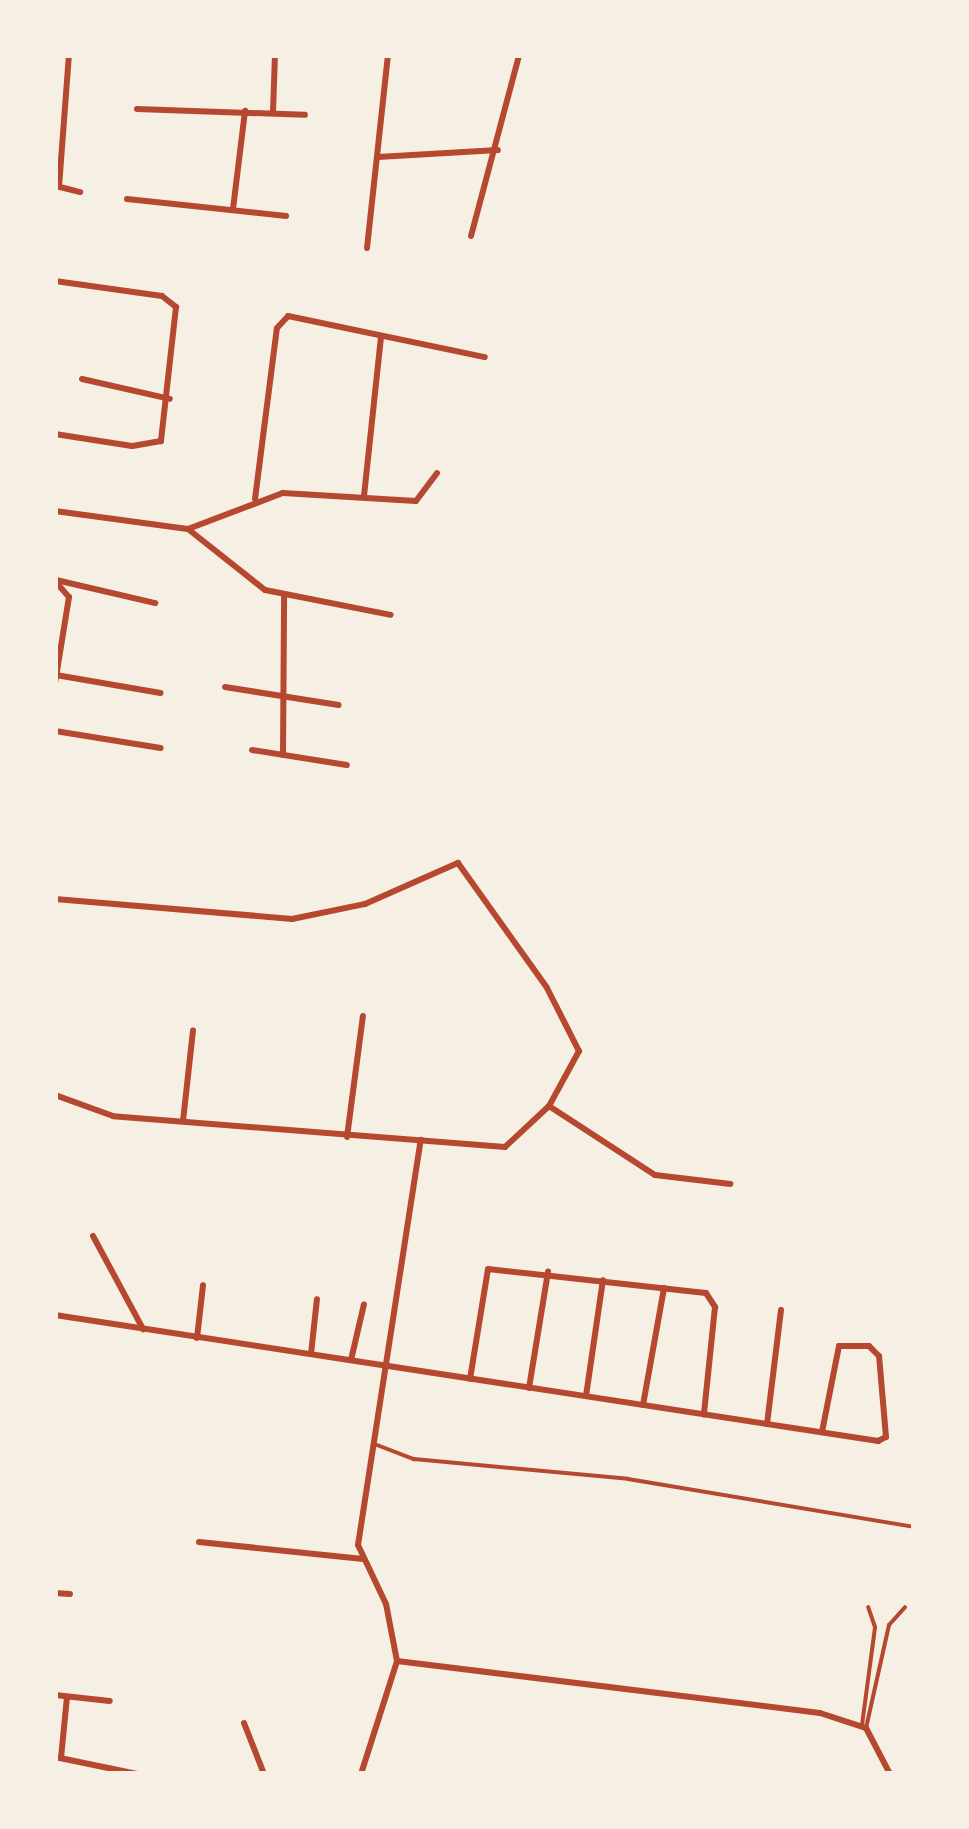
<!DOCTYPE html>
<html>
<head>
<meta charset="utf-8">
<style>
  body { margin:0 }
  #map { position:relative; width:969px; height:1829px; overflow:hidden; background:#f6efe4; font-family:"Exo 2",sans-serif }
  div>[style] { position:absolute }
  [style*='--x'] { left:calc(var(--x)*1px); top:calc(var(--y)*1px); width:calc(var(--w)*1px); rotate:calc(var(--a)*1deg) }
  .service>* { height:4px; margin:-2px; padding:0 2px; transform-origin:2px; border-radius:2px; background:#b5482f }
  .minor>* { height:6px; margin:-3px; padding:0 3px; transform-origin:3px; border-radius:3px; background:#b5482f }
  span { translate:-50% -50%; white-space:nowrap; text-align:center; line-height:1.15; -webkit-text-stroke:8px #f6efe4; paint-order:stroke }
  .frame { position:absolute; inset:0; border:58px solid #f6efe4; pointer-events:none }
</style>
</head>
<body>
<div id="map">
  <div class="service">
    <i style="--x:377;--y:1445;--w:40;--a:21"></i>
    <i style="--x:414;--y:1459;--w:215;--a:5.3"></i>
    <i style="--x:628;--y:1479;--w:290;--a:9.5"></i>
    <i style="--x:862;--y:1725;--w:99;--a:-82.4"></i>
    <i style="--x:875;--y:1627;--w:21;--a:-109"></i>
    <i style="--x:866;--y:1728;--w:106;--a:-77.4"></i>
    <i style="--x:889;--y:1625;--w:24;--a:-48"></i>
  </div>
  <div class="minor">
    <i style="--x:137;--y:109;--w:168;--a:2"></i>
    <i style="--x:273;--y:112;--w:57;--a:-88"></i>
    <i style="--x:378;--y:157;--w:120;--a:-3.3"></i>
    <i style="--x:56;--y:186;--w:25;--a:14"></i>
    <i style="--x:59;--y:187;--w:132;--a:-85.7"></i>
    <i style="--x:127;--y:199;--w:160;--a:6.1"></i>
    <i style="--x:233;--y:209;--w:99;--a:-83"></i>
    <i style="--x:471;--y:236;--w:187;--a:-75.1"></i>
    <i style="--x:367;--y:248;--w:194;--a:-83.8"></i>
    <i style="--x:55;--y:281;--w:108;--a:8"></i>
    <i style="--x:162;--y:296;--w:18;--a:38"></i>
    <i style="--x:176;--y:307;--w:135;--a:96.4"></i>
    <i style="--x:161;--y:441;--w:29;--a:170"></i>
    <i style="--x:132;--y:446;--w:78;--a:-171.1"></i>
    <i style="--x:82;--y:379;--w:90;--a:12.8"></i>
    <i style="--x:364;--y:496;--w:159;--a:-83.9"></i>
    <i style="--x:255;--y:499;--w:172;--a:-82.7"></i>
    <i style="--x:277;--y:328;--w:16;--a:-47"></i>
    <i style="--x:288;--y:316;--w:201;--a:11.8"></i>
    <i style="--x:55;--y:511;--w:134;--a:7.7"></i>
    <i style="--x:188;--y:529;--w:98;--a:38.4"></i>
    <i style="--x:265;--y:590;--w:128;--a:11.2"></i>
    <i style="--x:188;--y:529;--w:102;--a:-20.8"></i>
    <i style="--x:283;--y:493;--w:133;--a:3.4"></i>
    <i style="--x:416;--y:501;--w:35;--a:-53"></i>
    <i style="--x:56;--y:580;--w:102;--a:13.1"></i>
    <i style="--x:55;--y:581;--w:21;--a:49"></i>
    <i style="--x:69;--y:597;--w:87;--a:99.2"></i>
    <i style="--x:56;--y:675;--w:106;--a:9.8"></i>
    <i style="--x:225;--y:687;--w:115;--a:9"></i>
    <i style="--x:55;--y:731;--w:107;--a:9.1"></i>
    <i style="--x:252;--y:750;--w:96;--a:9"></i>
    <i style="--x:283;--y:755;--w:158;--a:-89.6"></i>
    <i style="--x:55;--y:899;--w:238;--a:4.8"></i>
    <i style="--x:292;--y:919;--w:75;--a:-11.6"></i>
    <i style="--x:365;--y:904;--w:102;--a:-23.8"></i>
    <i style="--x:458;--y:863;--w:153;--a:54.5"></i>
    <i style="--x:547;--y:988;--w:71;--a:63.1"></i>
    <i style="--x:579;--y:1051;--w:63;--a:118.6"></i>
    <i style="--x:549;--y:1106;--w:60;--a:137"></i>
    <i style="--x:505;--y:1147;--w:393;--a:-175.5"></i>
    <i style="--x:113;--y:1116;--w:62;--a:-160.1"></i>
    <i style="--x:549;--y:1106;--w:126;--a:33.1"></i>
    <i style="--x:655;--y:1175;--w:76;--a:6.8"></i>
    <i style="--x:183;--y:1121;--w:91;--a:-83.7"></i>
    <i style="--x:347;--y:1137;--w:122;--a:-82.5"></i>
    <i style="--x:93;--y:1236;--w:106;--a:61.7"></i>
    <i style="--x:55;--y:1315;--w:833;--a:8.7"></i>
    <i style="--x:878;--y:1441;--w:9;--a:-27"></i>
    <i style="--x:886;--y:1437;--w:81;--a:-94.9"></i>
    <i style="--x:879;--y:1356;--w:14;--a:-135"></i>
    <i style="--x:869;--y:1346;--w:30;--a:180"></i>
    <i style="--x:839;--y:1346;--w:88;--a:101.2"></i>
    <i style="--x:197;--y:1338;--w:53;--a:-83.5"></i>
    <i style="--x:311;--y:1354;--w:55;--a:-83.8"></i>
    <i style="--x:351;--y:1360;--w:57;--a:-76.9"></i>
    <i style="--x:470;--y:1379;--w:111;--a:-80.7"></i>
    <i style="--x:488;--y:1269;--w:219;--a:6.3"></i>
    <i style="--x:706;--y:1293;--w:17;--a:57"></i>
    <i style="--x:715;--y:1307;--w:108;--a:95.9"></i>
    <i style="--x:529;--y:1388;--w:118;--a:-80.7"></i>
    <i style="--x:586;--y:1396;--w:117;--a:-81.7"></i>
    <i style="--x:643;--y:1405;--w:119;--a:-79.8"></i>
    <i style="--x:767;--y:1424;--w:115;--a:-83"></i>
    <i style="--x:199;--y:1542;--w:165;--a:5.9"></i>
    <i style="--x:55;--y:1593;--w:15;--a:4"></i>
    <i style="--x:397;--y:1661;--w:426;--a:7"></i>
    <i style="--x:820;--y:1713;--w:48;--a:18.1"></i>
    <i style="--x:866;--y:1728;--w:52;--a:62.4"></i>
    <i style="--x:55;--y:1695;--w:55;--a:6.2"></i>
    <i style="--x:244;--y:1723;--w:55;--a:68.6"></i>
    <i style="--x:55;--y:1757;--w:84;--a:11.7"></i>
    <i style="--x:61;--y:1758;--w:61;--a:-84.4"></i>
    <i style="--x:361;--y:1774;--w:119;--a:-72.3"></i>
    <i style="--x:397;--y:1661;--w:58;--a:-100.9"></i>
    <i style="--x:386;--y:1604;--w:65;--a:-115.4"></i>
    <i style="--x:358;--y:1545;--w:410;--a:-81.2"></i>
  </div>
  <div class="frame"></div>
</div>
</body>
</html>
